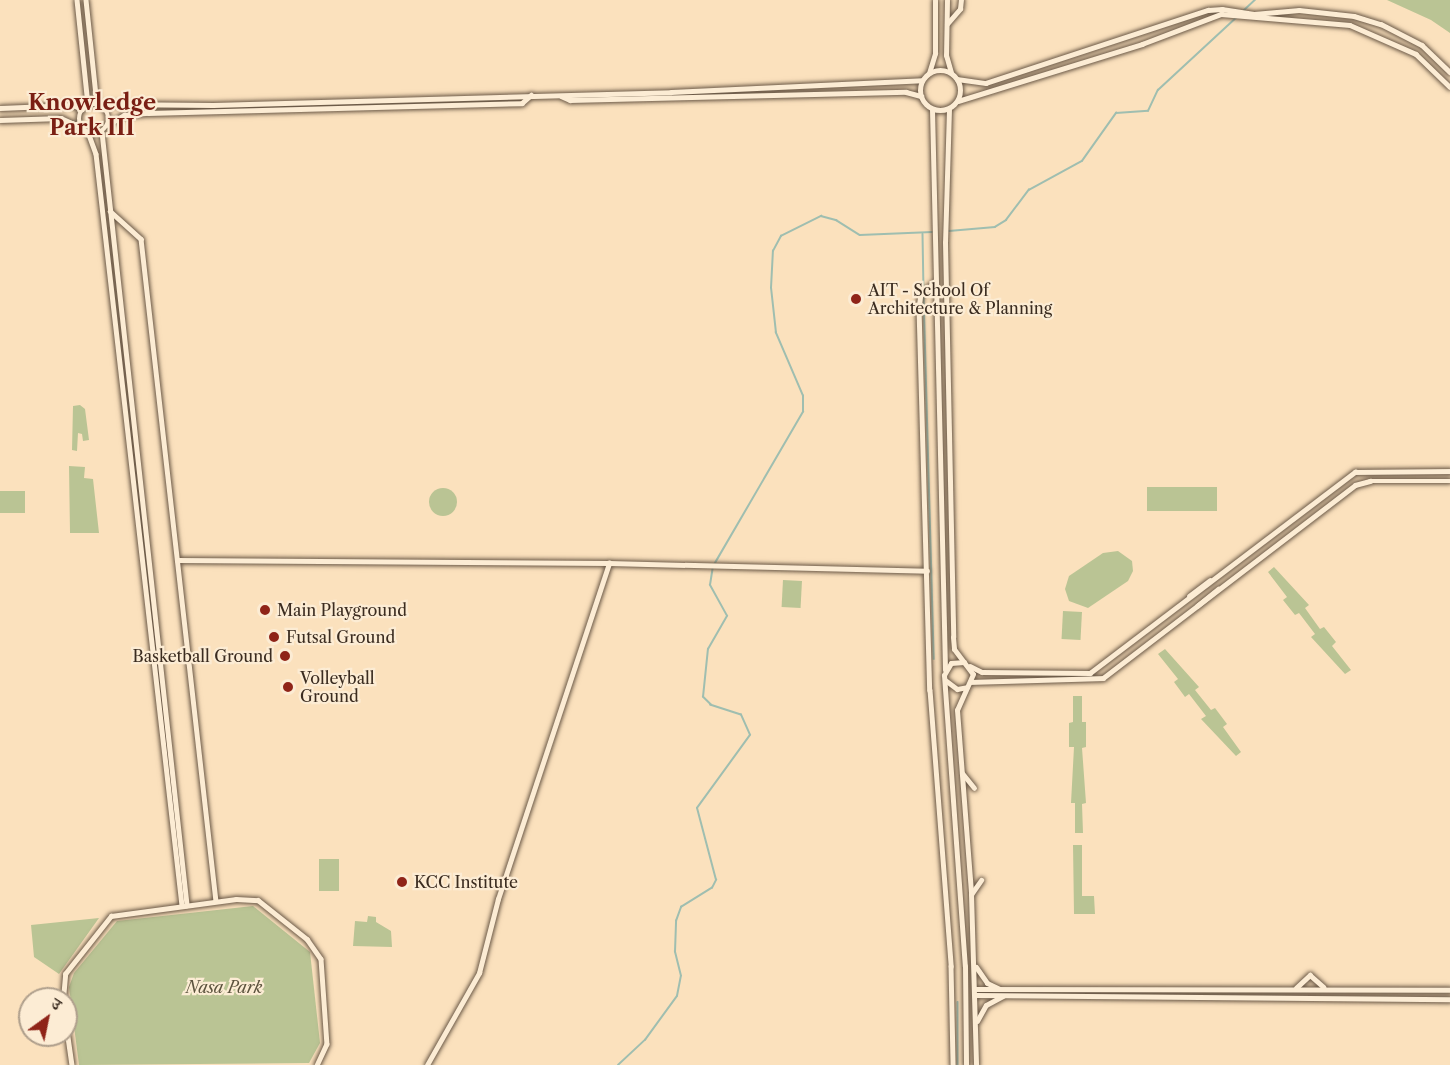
<!DOCTYPE html>
<html>
<head>
<meta charset="utf-8">
<style>
  body { margin:0 }
  #map { position:relative; width:1450px; height:1065px; overflow:hidden; background:#fbe1bd; font-family:"Libre Caslon Text","Noto Serif Devanagari",serif }
  div>[style] { position:absolute }
  [style*='--x'] { left:calc(var(--x)*1px); top:calc(var(--y)*1px); width:calc(var(--w)*1px); rotate:calc(var(--a)*1deg) }
  .green>* { inset:0; background:#bac494; transform-origin:0 0 }
  .round { border-radius:50% }
  .stream>* { height:1.5px; margin:-0.75px; padding:0 0.75px; transform-origin:0.75px; border-radius:0.75px; background:#9fbeb0 }
  .roads { filter:drop-shadow(0 0 2px #6b5947) drop-shadow(0 0 2px #6b5947) }
  .tertiary>* { height:4.5px; margin:-2.25px; padding:0 2.25px; transform-origin:2.25px; border-radius:2.25px; background:#fcecd4 }
  .tertiary>.ring { margin:-2.25px; padding:0; box-sizing:content-box; background:none; border:4.5px solid #fcecd4; border-radius:50% }
  .secondary>* { height:5px; margin:-2.5px; padding:0 2.5px; transform-origin:2.5px; border-radius:2.5px; background:#fcecd4 }
  .secondary>.ring { margin:-2.5px; padding:0; box-sizing:content-box; background:none; border:5px solid #fcecd4; border-radius:50% }
  .dots>* { width:16px; height:16px; translate:-50% -50%; box-sizing:border-box; border:3px solid #fcecd4; border-radius:50% }
  span { translate:-50% -50%; white-space:nowrap; text-align:center; line-height:1.15; -webkit-text-stroke:4.5px #fcecd4; paint-order:stroke }
  .poi-label { font-size:16px; color:#3b2c20 }
  .left { translate:0 -50%; text-align:left }
  .right { translate:-100% -50%; text-align:right }
  .park-label { font-size:16px; color:#5b523d; font-style:italic }
  .district-label { font-size:22px; color:#7a1f14; font-weight:700 }
  .north { position:absolute; left:18px; top:987px; width:60px; height:60px; box-sizing:border-box; background:#fcecd4; border:2px solid #af9f8c; border-radius:50%; rotate:33deg; font-size:16px; font-weight:700; line-height:24px; text-align:center; color:#3b2c20 }
  .north::after { content:''; display:block; margin:auto; width:21px; height:27px; background:#8f2418; clip-path:polygon(50% 0,100% 100%,50% 72%,0 100%) }
</style>
</head>
<body>
<div id="map">
  <div class="green">
    <i style="clip-path:polygon(1387px 0,1450px 0,1450px 33px,1431px 20px)"></i>
    <i style="clip-path:polygon(80px 405px,85px 409px,89px 440px,83px 441px,82px 434px,78px 433px,77px 451px,72px 450px,73px 406px)"></i>
    <i style="clip-path:polygon(69px 466px,85px 467px,84px 478px,93px 479px,99px 533px,70px 533px)"></i>
    <i style="left:1147px;top:487px;width:70px;height:24px"></i>
    <i class="round" style="left:429px;top:488px;width:28px;height:28px"></i>
    <i style="left:0;top:491px;width:25px;height:22px"></i>
    <i style="clip-path:polygon(1118px 551px,1132px 561px,1133px 571px,1128px 581px,1088px 608px,1069px 601px,1065px 589px,1069px 576px,1103px 553px)"></i>
    <i style="clip-path:polygon(1274px 567px,1309px 605px,1305px 608px,1320px 629px,1324px 627px,1336px 642px,1332px 646px,1351px 670px,1345px 674px,1311px 637px,1315px 634px,1299px 613px,1295px 615px,1283px 600px,1287px 597px,1268px 572px)"></i>
    <i style="left:783px;top:580px;width:19px;height:27px;rotate:3deg"></i>
    <i style="left:1063px;top:611px;width:19px;height:28px;rotate:3deg"></i>
    <i style="clip-path:polygon(1165px 649px,1199px 687px,1195px 690px,1211px 710px,1215px 708px,1227px 724px,1223px 727px,1241px 752px,1236px 756px,1201px 719px,1206px 716px,1189px 694px,1185px 697px,1174px 682px,1178px 679px,1158px 654px)"></i>
    <i style="clip-path:polygon(1073px 696px,1082px 696px,1082px 722px,1086px 722px,1086px 747px,1082px 748px,1086px 803px,1082px 804px,1083px 833px,1075px 833px,1075px 803px,1071px 803px,1074px 747px,1069px 747px,1069px 723px,1073px 722px)"></i>
    <i style="clip-path:polygon(1073px 845px,1082px 845px,1082px 896px,1094px 896px,1095px 914px,1074px 914px)"></i>
    <i style="left:319px;top:859px;width:20px;height:32px"></i>
    <i style="clip-path:polygon(253px 906px,310px 952px,320px 1043px,309px 1063px,79px 1065px,69px 987px,74px 973px,117px 921px)"></i>
    <i style="clip-path:polygon(368px 916px,376px 917px,376px 922px,391px 931px,392px 947px,353px 946px,355px 921px,367px 922px)"></i>
    <i style="clip-path:polygon(99px 918px,59px 974px,34px 957px,31px 925px)"></i>
  </div>
  <div class="stream">
    <i style="--x:1242;--y:12;--w:18;--a:-43"></i>
    <i style="--x:949;--y:231;--w:46;--a:-5"></i>
    <i style="--x:995;--y:227;--w:13;--a:-32"></i>
    <i style="--x:1006;--y:220;--w:38;--a:-53"></i>
    <i style="--x:1029;--y:190;--w:60;--a:-28.7"></i>
    <i style="--x:1082;--y:161;--w:59;--a:-54.7"></i>
    <i style="--x:1116;--y:113;--w:32;--a:-4"></i>
    <i style="--x:1148;--y:111;--w:23;--a:-65"></i>
    <i style="--x:1158;--y:90;--w:108;--a:-42.7"></i>
    <i style="--x:923;--y:234;--w:55;--a:89"></i>
    <i style="--x:924;--y:294;--w:365;--a:88.4"></i>
    <i style="--x:715;--y:563;--w:175;--a:-59.8"></i>
    <i style="--x:803;--y:412;--w:16;--a:-90"></i>
    <i style="--x:803;--y:396;--w:69;--a:-113.2"></i>
    <i style="--x:776;--y:333;--w:45;--a:-96.3"></i>
    <i style="--x:771;--y:288;--w:37;--a:-87"></i>
    <i style="--x:773;--y:251;--w:17;--a:-62"></i>
    <i style="--x:781;--y:236;--w:45;--a:-26.6"></i>
    <i style="--x:821;--y:216;--w:16;--a:15"></i>
    <i style="--x:836;--y:220;--w:28;--a:32"></i>
    <i style="--x:860;--y:235;--w:72;--a:-2.4"></i>
    <i style="--x:958;--y:1002;--w:63;--a:90"></i>
    <i style="--x:618;--y:1065;--w:37;--a:-43"></i>
    <i style="--x:645;--y:1040;--w:54;--a:-54"></i>
    <i style="--x:677;--y:996;--w:20;--a:-79"></i>
    <i style="--x:681;--y:976;--w:25;--a:-104"></i>
    <i style="--x:675;--y:952;--w:31;--a:-88"></i>
    <i style="--x:676;--y:921;--w:15;--a:-70"></i>
    <i style="--x:681;--y:907;--w:36;--a:-32"></i>
    <i style="--x:712;--y:888;--w:9;--a:-63"></i>
    <i style="--x:716;--y:880;--w:74;--a:-104.8"></i>
    <i style="--x:697;--y:808;--w:90;--a:-54"></i>
    <i style="--x:750;--y:735;--w:22;--a:-114"></i>
    <i style="--x:741;--y:715;--w:32;--a:-162"></i>
    <i style="--x:711;--y:705;--w:11;--a:-135"></i>
    <i style="--x:703;--y:697;--w:48;--a:-84.1"></i>
    <i style="--x:708;--y:649;--w:38;--a:-60"></i>
    <i style="--x:727;--y:616;--w:35;--a:-119"></i>
    <i style="--x:710;--y:585;--w:18;--a:-81"></i>
  </div>
  <div class="roads">
    <div class="tertiary">
      <i style="--x:77;--y:0;--w:106;--a:84"></i>
      <i style="--x:86;--y:0;--w:105;--a:84"></i>
      <i style="--x:947;--y:24;--w:20;--a:-49"></i>
      <i style="--x:960;--y:9;--w:9;--a:-84"></i>
      <i style="--x:957;--y:79;--w:29;--a:8"></i>
      <i style="--x:986;--y:83;--w:234;--a:-18.2"></i>
      <i style="--x:1208;--y:10;--w:14;--a:-4"></i>
      <i style="--x:1222;--y:9;--w:32;--a:9"></i>
      <i style="--x:1254;--y:14;--w:45;--a:-5.1"></i>
      <i style="--x:1299;--y:10;--w:55;--a:6.2"></i>
      <i style="--x:1354;--y:16;--w:28;--a:17"></i>
      <i style="--x:1381;--y:24;--w:46;--a:27.1"></i>
      <i style="--x:1422;--y:45;--w:39;--a:44"></i>
      <i style="--x:561;--y:96;--w:10;--a:24"></i>
      <i style="--x:570;--y:100;--w:336;--a:-1.4"></i>
      <i style="--x:906;--y:92;--w:16;--a:15"></i>
      <i style="--x:958;--y:101;--w:193;--a:-17.2"></i>
      <i style="--x:1142;--y:44;--w:85;--a:-20.8"></i>
      <i style="--x:1221;--y:14;--w:129;--a:4.9"></i>
      <i style="--x:1350;--y:25;--w:72;--a:23.7"></i>
      <i style="--x:1416;--y:54;--w:47;--a:44.1"></i>
      <i class="ring" style="left:79px;top:104px;width:25.5px;height:25.5px"></i>
      <i style="--x:103;--y:107;--w:6;--a:-31"></i>
      <i style="--x:108;--y:104;--w:105;--a:0.5"></i>
      <i style="--x:213;--y:105;--w:458;--a:-1.6"></i>
      <i style="--x:671;--y:92;--w:251;--a:-2.7"></i>
      <i style="--x:0;--y:108;--w:73;--a:-2.4"></i>
      <i style="--x:73;--y:105;--w:10;--a:24"></i>
      <i style="--x:0;--y:120;--w:61;--a:-1.9"></i>
      <i style="--x:61;--y:118;--w:21;--a:25"></i>
      <i style="--x:108;--y:125;--w:19;--a:-32"></i>
      <i style="--x:124;--y:115;--w:24;--a:-5"></i>
      <i style="--x:148;--y:113;--w:374;--a:-1.5"></i>
      <i style="--x:522;--y:103;--w:12;--a:-42"></i>
      <i style="--x:88;--y:132;--w:23;--a:70"></i>
      <i style="--x:96;--y:154;--w:756;--a:83.47"></i>
      <i style="--x:102;--y:132;--w:778;--a:83.72"></i>
      <i style="--x:110;--y:211;--w:42;--a:42.1"></i>
      <i style="--x:141;--y:239;--w:666;--a:83.54"></i>
      <i style="--x:936;--y:282;--w:19;--a:141"></i>
      <i style="--x:921;--y:294;--w:14;--a:98"></i>
      <i style="--x:919;--y:308;--w:382;--a:88.4"></i>
      <i style="--x:930;--y:690;--w:277;--a:85.6"></i>
      <i style="--x:951;--y:966;--w:99;--a:88.8"></i>
      <i style="--x:177;--y:560;--w:432;--a:0.4"></i>
      <i style="--x:609;--y:563;--w:318;--a:1.4"></i>
      <i style="--x:1189;--y:596;--w:26;--a:-37"></i>
      <i style="--x:1197;--y:606;--w:27;--a:-39"></i>
      <i style="--x:970;--y:666;--w:13;--a:27"></i>
      <i style="--x:982;--y:672;--w:108;--a:0.5"></i>
      <i style="--x:1090;--y:673;--w:333;--a:-37.2"></i>
      <i style="--x:1355;--y:472;--w:95;--a:-0.6"></i>
      <i style="--x:971;--y:682;--w:132;--a:-1.7"></i>
      <i style="--x:1103;--y:678;--w:317;--a:-37.4"></i>
      <i style="--x:1355;--y:485;--w:16;--a:-15"></i>
      <i style="--x:1370;--y:481;--w:80;--a:0"></i>
      <i style="--x:1296;--y:988;--w:19;--a:-43"></i>
      <i style="--x:1310;--y:975;--w:18;--a:41"></i>
      <i style="--x:976;--y:989;--w:474;--a:0.1"></i>
      <i style="--x:976;--y:995;--w:474;--a:0.5"></i>
      <i style="--x:63;--y:999;--w:25;--a:-85"></i>
      <i style="--x:65;--y:974;--w:74;--a:-51.6"></i>
      <i style="--x:111;--y:916;--w:126;--a:-7.7"></i>
      <i style="--x:236;--y:899;--w:22;--a:3"></i>
      <i style="--x:258;--y:900;--w:63;--a:38.5"></i>
      <i style="--x:307;--y:939;--w:24;--a:55"></i>
      <i style="--x:321;--y:959;--w:85;--a:86"></i>
      <i style="--x:327;--y:1044;--w:23;--a:115"></i>
      <i style="--x:66;--y:1023;--w:42;--a:81.9"></i>
      <i style="--x:427;--y:1065;--w:106;--a:-60.5"></i>
      <i style="--x:479;--y:973;--w:76;--a:-75.6"></i>
      <i style="--x:498;--y:899;--w:354;--a:-71.7"></i>
    </div>
    <div class="secondary">
      <i style="--x:947;--y:0;--w:55;--a:91"></i>
      <i style="--x:946;--y:55;--w:18;--a:74"></i>
      <i class="ring" style="left:920px;top:70px;width:35px;height:35px"></i>
      <i style="--x:929;--y:73;--w:21;--a:-73"></i>
      <i style="--x:935;--y:53;--w:53;--a:-90"></i>
      <i style="--x:932;--y:109;--w:561;--a:88.67"></i>
      <i style="--x:949;--y:109;--w:133;--a:91.7"></i>
      <i style="--x:945;--y:242;--w:395;--a:88.8"></i>
      <i style="--x:953;--y:637;--w:12;--a:85"></i>
      <i style="--x:954;--y:649;--w:31;--a:53"></i>
      <i style="--x:973;--y:674;--w:39;--a:114"></i>
      <i style="--x:957;--y:710;--w:185;--a:85.6"></i>
      <i style="--x:971;--y:894;--w:171;--a:88.3"></i>
      <i style="--x:964;--y:662;--w:13;--a:176"></i>
      <i style="--x:951;--y:663;--w:14;--a:120"></i>
      <i style="--x:944;--y:675;--w:292;--a:85.9"></i>
      <i style="--x:965;--y:966;--w:99;--a:89.4"></i>
      <i style="--x:945;--y:680;--w:15;--a:37"></i>
      <i style="--x:957;--y:689;--w:10;--a:-11"></i>
      <i style="--x:962;--y:773;--w:19;--a:51"></i>
      <i style="--x:972;--y:893;--w:16;--a:-55"></i>
      <i style="--x:976;--y:967;--w:19;--a:55"></i>
      <i style="--x:987;--y:983;--w:14;--a:25"></i>
      <i style="--x:977;--y:1021;--w:18;--a:-61"></i>
      <i style="--x:986;--y:1005;--w:19;--a:-28"></i>
    </div>
  </div>
  <div class="dots">
    <i style="left:856px;top:299px;background:#8f2418"></i>
    <i style="left:265px;top:610px;background:#8f2418"></i>
    <i style="left:274px;top:637px;background:#8f2418"></i>
    <i style="left:285px;top:656px;background:#8f2418"></i>
    <i style="left:288px;top:687px;background:#8f2418"></i>
    <i style="left:402px;top:882px;background:#8f2418"></i>
  </div>
  <div class="poi-label">
    <span class="left" style="left:868px;top:299px">AIT - School Of<br>Architecture &amp; Planning</span>
    <span class="left" style="left:277px;top:610px">Main Playground</span>
    <span class="left" style="left:286px;top:637px">Futsal Ground</span>
    <span class="right" style="left:273px;top:656px">Basketball Ground</span>
    <span class="left" style="left:300px;top:687px">Volleyball<br>Ground</span>
    <span class="left" style="left:414px;top:882px">KCC Institute</span>
  </div>
  <div class="park-label">
    <span style="left:224px;top:987px">Nasa Park</span>
  </div>
  <div class="district-label">
    <span style="left:92px;top:115px">Knowledge<br>Park III</span>
  </div>
  <div class="north">उ</div>
</div>
</body>
</html>
